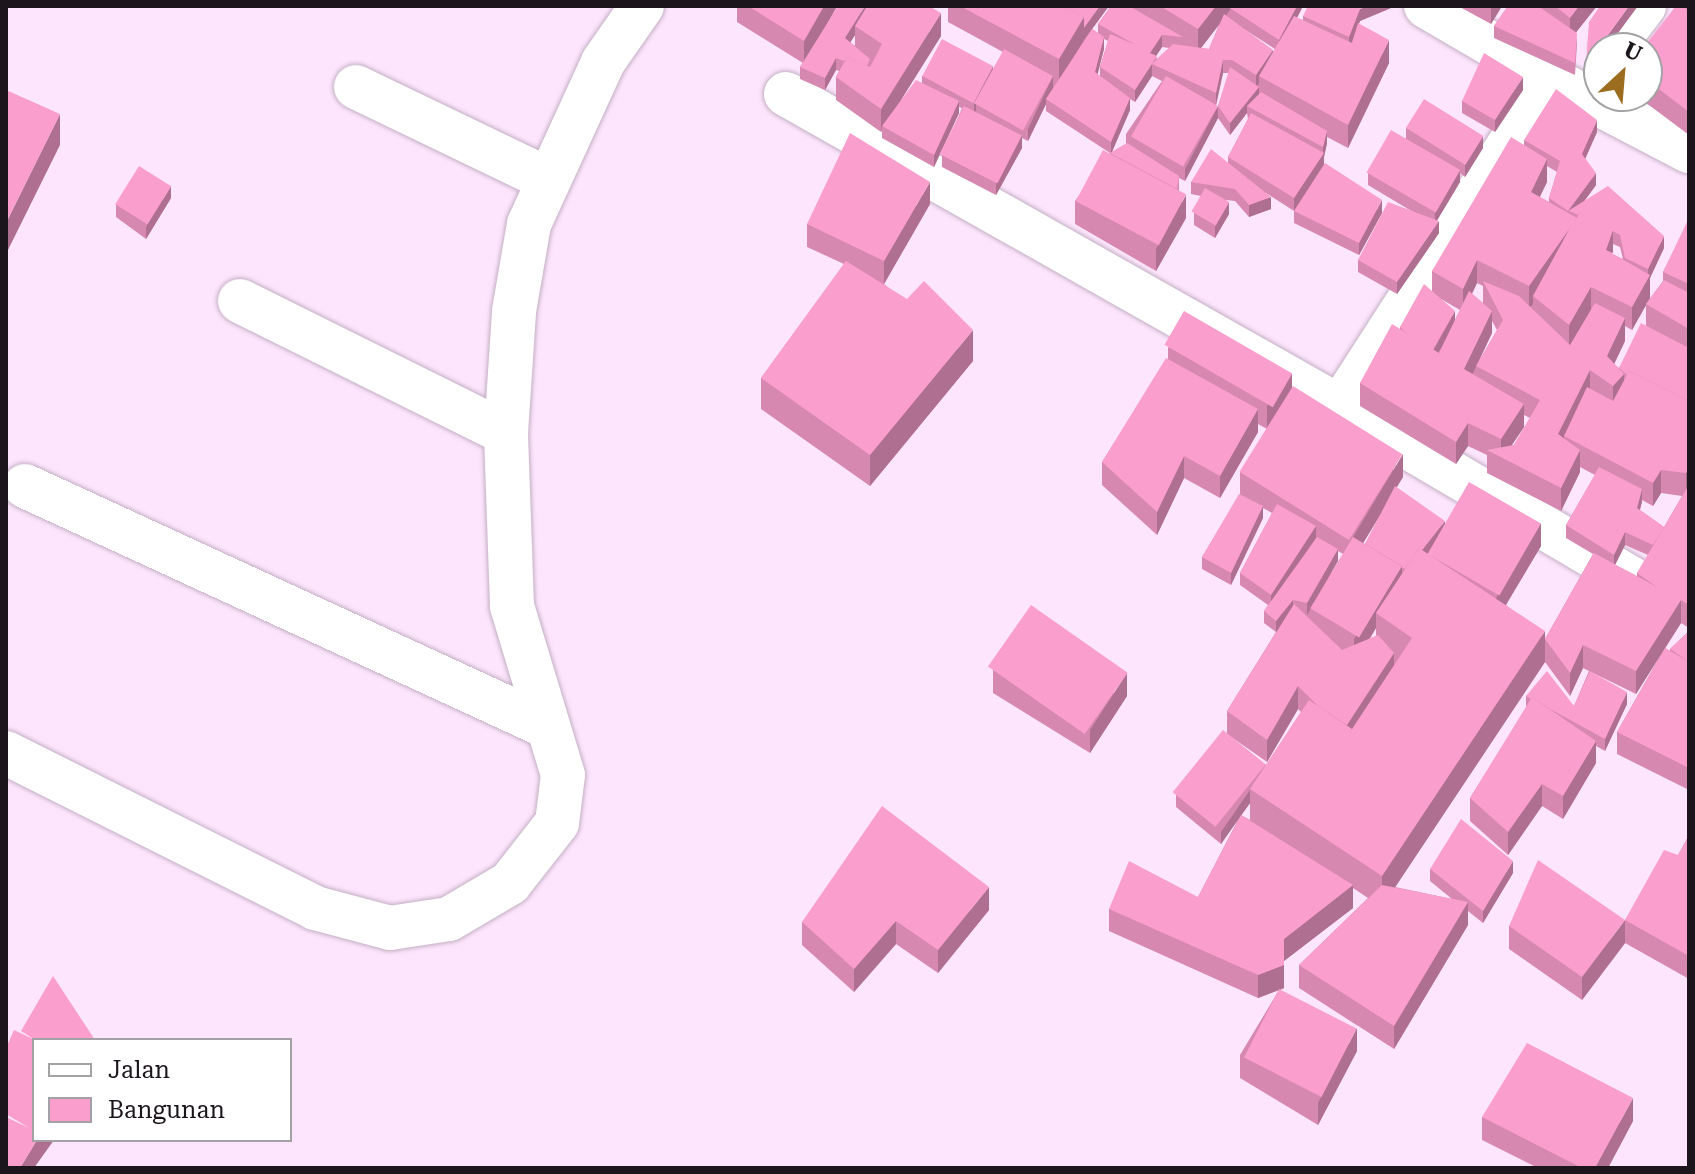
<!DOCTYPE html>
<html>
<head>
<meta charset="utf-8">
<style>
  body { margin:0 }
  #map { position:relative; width:1695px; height:1174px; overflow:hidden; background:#fde6fd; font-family:"Roboto Serif",serif }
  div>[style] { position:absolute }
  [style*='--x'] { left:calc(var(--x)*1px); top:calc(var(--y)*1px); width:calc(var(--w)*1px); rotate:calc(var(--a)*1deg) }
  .roads { filter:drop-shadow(0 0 2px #c4afc4) drop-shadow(0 0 2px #c4afc4) }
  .minor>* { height:44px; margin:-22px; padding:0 22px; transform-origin:22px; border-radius:22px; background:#fff }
  .wall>* { inset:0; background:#d788b0 }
  .shaded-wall>* { inset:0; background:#af6f90 }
  .building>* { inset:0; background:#fa9ecd; transform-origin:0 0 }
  span { translate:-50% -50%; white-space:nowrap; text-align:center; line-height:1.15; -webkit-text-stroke:8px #fff; paint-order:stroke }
  .frame { position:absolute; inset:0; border:8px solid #1c151c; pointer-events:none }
  .legend { position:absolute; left:32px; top:1038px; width:260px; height:104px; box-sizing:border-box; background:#fff; border:2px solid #a4a1a4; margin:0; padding:10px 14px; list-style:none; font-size:24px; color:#1c151c }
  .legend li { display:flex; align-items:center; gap:16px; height:40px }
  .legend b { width:40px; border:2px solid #a4a1a4 }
  .north { position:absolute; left:1583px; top:32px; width:80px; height:80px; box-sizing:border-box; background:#fff; border:2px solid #a4a1a4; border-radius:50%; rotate:26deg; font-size:22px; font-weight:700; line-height:32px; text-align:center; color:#1c151c }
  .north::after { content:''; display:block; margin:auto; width:28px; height:36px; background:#9c6d1f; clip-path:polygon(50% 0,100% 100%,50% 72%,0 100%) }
</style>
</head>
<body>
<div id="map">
  <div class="roads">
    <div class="minor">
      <i style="--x:1426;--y:6;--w:145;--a:30.3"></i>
      <i style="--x:1551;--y:79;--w:156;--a:27.6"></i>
      <i style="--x:1612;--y:48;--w:53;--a:-52.7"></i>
      <i style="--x:356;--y:87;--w:214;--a:25.7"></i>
      <i style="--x:786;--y:94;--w:636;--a:29.47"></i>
      <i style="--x:1340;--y:407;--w:390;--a:-57.2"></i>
      <i style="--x:240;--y:301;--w:297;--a:26.4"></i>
      <i style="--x:1340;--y:407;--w:339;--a:30.5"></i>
      <i style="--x:25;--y:486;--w:574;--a:24.73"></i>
      <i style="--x:6;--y:753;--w:346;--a:26.6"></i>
      <i style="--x:315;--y:908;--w:78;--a:14.9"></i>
      <i style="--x:390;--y:928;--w:60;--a:-8.7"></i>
      <i style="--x:449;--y:919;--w:71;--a:-30.5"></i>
      <i style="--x:510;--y:883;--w:76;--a:-51.9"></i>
      <i style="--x:557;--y:823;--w:48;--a:-82.9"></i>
      <i style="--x:563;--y:775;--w:177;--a:-106.8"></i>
      <i style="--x:512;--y:606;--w:173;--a:-92"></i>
      <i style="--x:506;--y:433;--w:122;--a:-86.2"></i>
      <i style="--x:514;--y:311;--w:88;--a:-80.2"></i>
      <i style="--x:529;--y:224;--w:178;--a:-65.4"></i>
      <i style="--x:603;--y:62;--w:68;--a:-55.1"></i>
    </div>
  </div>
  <div class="wall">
    <i style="clip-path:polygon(evenodd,737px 6px,837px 6px,827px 25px,838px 6px,941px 36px,901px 100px,922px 83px,922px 76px,993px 72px,1003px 52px,948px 22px,948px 6px,1109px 6px,1092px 29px,1098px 33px,1098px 24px,1111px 6px,1303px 6px,1297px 18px,1303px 20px,1303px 16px,1391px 6px,1391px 8px,1360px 21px,1359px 24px,1389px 63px,1348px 148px,1327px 137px,1327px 143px,1324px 157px,1324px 165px,1382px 213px,1359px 255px,1294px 223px,1294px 211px,1266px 193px,1271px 209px,1249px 217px,1235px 201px,1226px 200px,1229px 214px,1215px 238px,1194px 225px,1194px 213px,1201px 196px,1191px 194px,1191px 182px,1228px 163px,1228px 157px,1248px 119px,1247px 113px,1230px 135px,1218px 118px,1218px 106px,1229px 73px,1223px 73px,1216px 105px,1218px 118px,1185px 181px,1179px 178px,1179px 191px,1186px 218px,1156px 271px,1075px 224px,1075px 201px,1110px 153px,1046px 111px,1046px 104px,1028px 141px,1022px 138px,1022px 148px,996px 195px,942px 167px,942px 155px,962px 108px,959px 107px,959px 113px,934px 167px,882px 138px,882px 131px,881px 132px,836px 100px,836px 77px,839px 71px,836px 70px,825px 90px,800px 79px,800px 67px,803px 63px,737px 22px,737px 6px,1219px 25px,1209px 49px,1201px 48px,1219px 25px,737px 6px,1244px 29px,1275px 49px,1273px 52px,1244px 29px,737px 6px,855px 35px,855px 46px,850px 42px,855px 35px,737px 6px,1104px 39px,1108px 41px,1100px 67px,1100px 76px,1097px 74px,1104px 49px,1104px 39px,737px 6px,1162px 47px,1169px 48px,1157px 59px,1156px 56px,1162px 47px,737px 6px,1152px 76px,1162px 81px,1126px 134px,1126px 144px,1112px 152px,1130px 110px,1130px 99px,1135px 102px,1152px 76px)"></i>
    <i style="clip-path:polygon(1458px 6px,1502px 6px,1491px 24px)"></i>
    <i style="clip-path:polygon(1508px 6px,1597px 6px,1576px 32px,1577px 45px,1575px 75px,1494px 38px,1494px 26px)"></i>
    <i style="clip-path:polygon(1674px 6px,1689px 6px,1689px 135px,1637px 96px,1647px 96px,1647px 48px,1675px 7px)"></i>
    <i style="clip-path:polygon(1523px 90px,1495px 132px,1462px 113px,1462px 101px)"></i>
    <i style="clip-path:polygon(1406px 128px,1483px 148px,1465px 177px,1460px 173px,1460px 182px,1437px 220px,1439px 233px,1397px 294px,1358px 272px,1358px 260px,1413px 212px,1368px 185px,1368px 173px,1406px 138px)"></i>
    <i style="clip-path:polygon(evenodd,1597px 132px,1585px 159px,1596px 185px,1584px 201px,1664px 248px,1650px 278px,1650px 298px,1632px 330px,1625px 326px,1625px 341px,1614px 364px,1619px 368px,1646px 326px,1646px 304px,1663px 281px,1663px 272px,1689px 223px,1689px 628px,1681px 623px,1665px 648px,1670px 651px,1670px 649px,1689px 631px,1689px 790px,1617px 754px,1617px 732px,1664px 649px,1636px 694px,1593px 673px,1627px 704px,1605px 751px,1596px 746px,1596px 763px,1563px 819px,1542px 806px,1508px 855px,1470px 821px,1470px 798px,1526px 708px,1526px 696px,1574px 706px,1589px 671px,1583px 668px,1570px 696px,1545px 662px,1395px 887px,1452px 899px,1430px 881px,1430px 869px,1513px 873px,1483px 923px,1468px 911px,1468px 925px,1394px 1049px,1299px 988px,1299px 965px,1368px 898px,1353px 888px,1353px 908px,1284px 961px,1284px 988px,1280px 990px,1357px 1051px,1318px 1125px,1240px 1078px,1240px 1055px,1279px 990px,1258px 998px,1109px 931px,1109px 909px,1198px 897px,1240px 816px,1221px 844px,1176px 807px,1176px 795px,1227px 734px,1227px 711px,1276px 632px,1264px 623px,1264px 611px,1268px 605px,1240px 585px,1240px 573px,1272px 513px,1263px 508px,1263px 518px,1231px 585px,1202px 569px,1202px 557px,1240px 495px,1240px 472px,1267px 429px,1258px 424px,1258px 432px,1220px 498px,1184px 478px,1157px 535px,1102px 485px,1102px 462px,1168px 359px,1168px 347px,1292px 389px,1403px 477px,1396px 487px,1445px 528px,1541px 546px,1506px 605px,1545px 639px,1593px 554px,1566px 538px,1566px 525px,1595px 475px,1580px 467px,1580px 472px,1561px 511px,1487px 473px,1487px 455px,1468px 446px,1456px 464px,1360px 406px,1360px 383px,1400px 329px,1400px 327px,1432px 292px,1432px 271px,1524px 145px,1524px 140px,1597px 132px,1547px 166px,1557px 172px,1549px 198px,1549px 202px,1540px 197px,1547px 182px,1547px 166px,1597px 132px,1613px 244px,1620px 247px,1623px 259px,1612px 254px,1613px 244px,1597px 132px,1477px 283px,1483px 286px,1483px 303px,1472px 294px,1477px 283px,1597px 132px,1441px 299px,1460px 310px,1455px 320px,1441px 299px,1597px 132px,1492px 321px,1497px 330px,1478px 363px,1492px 333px,1492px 321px,1597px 132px,1524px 415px,1530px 418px,1514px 445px,1512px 445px,1524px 427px,1524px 415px,1597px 132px,1661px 493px,1682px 496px,1664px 527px,1640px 510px,1642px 500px,1653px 506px,1661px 493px,1597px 132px,1382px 512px,1365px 544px,1363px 543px,1382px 512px,1597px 132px,1625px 545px,1648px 555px,1637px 573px,1637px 576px,1615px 565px,1625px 545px,1597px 132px,1338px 551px,1343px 554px,1330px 575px,1338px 551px,1597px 132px,1376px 628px,1376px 636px,1370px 639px,1376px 628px,1597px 132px,1298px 709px,1301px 712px,1266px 765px,1227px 734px,1267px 762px,1298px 709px,1597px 132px,1250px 803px,1250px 820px,1241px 815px,1250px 803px)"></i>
    <i style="clip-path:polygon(171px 198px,146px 239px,116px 217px,116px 205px)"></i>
    <i style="clip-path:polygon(930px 204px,884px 284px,973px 361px,870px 486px,761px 409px,761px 378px,844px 264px,807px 247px,807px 224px)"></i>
    <i style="clip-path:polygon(993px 670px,1127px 696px,1090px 753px,993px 693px)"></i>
    <i style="clip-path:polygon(1689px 835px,1689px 979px,1625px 943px,1625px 920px,1678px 855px)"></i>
    <i style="clip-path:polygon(989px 910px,938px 973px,896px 944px,854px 992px,802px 945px,802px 922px)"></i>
    <i style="clip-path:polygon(1509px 926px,1625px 943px,1582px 1000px,1509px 949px)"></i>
    <i style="clip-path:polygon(1482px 1117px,1633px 1121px,1608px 1168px,1538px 1168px,1482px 1140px)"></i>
  </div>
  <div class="shaded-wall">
    <i style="clip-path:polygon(824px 6px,837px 6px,804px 64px,804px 41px)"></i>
    <i style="clip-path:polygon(865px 6px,872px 6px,855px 26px,855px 35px,845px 51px,845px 38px)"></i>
    <i style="clip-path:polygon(1100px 6px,1109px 6px,1084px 40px,1059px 82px,1059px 59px,1084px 17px)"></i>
    <i style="clip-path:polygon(1216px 6px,1234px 6px,1230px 8px,1230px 10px,1198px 52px,1198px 29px)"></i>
    <i style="clip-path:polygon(1297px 6px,1303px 6px,1279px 52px,1279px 40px)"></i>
    <i style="clip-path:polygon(1367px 6px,1391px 6px,1391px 8px,1360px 21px,1349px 49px,1349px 37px,1360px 9px)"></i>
    <i style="clip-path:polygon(1491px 6px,1502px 6px,1491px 24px)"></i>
    <i style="clip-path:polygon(1579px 6px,1597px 6px,1570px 40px,1570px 18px)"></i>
    <i style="clip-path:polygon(1629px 6px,1638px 6px,1607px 48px,1599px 48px,1599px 59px,1586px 77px,1586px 65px)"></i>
    <i style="clip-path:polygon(941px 13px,941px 36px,884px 127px,882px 126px,881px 132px,881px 109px)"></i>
    <i style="clip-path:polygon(1162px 35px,1162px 47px,1150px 65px,1150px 53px)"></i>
    <i style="clip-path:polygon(1104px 37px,1104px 49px,1095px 85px,1095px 72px)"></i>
    <i style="clip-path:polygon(1389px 40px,1389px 63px,1348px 148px,1348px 125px)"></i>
    <i style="clip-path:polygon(1273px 50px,1273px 62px,1259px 76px,1259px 83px,1256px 88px,1256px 75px)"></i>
    <i style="clip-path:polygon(836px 58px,836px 70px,825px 90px,825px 78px)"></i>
    <i style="clip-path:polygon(1223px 60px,1223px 73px,1216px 105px,1216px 93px)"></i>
    <i style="clip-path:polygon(1152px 64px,1152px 76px,1135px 102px,1135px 90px)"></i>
    <i style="clip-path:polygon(993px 66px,993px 78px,976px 104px,976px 110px,974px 114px,974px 102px)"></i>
    <i style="clip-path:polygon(1053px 76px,1053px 88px,1046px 99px,1046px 104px,1028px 141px,1028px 129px)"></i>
    <i style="clip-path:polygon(1523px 77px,1523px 90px,1495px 132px,1495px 120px)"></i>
    <i style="clip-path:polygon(1259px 87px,1259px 99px,1247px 106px,1247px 113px,1230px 135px,1230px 123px)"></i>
    <i style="clip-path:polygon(1130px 98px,1130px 110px,1111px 154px,1111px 142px)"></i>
    <i style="clip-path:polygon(959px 101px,959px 113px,934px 167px,934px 155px)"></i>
    <i style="clip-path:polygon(1218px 106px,1218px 118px,1185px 181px,1185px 169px)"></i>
    <i style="clip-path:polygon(60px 114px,60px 145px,6px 254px,6px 223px)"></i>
    <i style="clip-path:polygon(1597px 120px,1597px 132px,1582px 166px,1582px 154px)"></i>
    <i style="clip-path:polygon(1327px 131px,1327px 143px,1324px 157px,1324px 165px,1294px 211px,1294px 198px,1323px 154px,1323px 147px)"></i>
    <i style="clip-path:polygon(1022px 135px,1022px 148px,996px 195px,996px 182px)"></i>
    <i style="clip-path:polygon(1483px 136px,1483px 148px,1465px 177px,1465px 164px)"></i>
    <i style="clip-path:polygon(1547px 159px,1547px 182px,1531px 214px,1531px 192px)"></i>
    <i style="clip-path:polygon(1460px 170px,1460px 182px,1435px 224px,1435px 212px)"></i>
    <i style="clip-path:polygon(1596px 173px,1596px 185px,1575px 214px,1568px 211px)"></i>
    <i style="clip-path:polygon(930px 182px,930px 204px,884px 284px,884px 261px)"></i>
    <i style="clip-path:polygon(171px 186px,171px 198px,146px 239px,146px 227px)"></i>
    <i style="clip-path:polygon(1186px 195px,1186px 218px,1156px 271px,1156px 249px)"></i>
    <i style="clip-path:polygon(1271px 197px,1271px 209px,1249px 217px,1249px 205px)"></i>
    <i style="clip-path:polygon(1382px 200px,1382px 213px,1359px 255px,1359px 243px)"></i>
    <i style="clip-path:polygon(1229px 202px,1229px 214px,1215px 238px,1215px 226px)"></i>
    <i style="clip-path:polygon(1439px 221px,1439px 233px,1397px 294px,1397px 282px)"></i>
    <i style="clip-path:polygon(1570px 228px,1533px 296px,1533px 304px,1529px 308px,1529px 286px)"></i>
    <i style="clip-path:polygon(1613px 230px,1613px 253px,1606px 250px)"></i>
    <i style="clip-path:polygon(1664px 236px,1664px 248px,1650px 278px,1650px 298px,1632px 330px,1632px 307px,1648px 278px,1648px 269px)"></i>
    <i style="clip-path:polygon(1477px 260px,1477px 283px,1463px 312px,1463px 289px)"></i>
    <i style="clip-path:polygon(1591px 287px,1591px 310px,1569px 348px,1569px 325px)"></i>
    <i style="clip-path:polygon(1455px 311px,1455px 323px,1429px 370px,1429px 358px)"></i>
    <i style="clip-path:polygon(1492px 311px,1492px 333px,1464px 392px,1464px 369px)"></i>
    <i style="clip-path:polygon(1625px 318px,1625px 341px,1607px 379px,1607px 356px)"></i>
    <i style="clip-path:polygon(973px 330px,973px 361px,870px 486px,870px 455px)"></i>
    <i style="clip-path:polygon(1590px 370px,1590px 393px,1564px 436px,1564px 444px,1558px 434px)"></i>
    <i style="clip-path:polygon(1292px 373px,1292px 395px,1267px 429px,1267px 406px)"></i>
    <i style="clip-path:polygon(1624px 374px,1624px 397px,1613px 409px,1613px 386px)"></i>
    <i style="clip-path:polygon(1524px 404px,1524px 427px,1503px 458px,1501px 457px,1501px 439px)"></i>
    <i style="clip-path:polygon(1258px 409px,1258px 432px,1220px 498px,1220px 476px)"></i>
    <i style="clip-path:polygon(1468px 423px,1468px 446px,1456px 464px,1456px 442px)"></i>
    <i style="clip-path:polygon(1580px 450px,1580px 472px,1561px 511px,1561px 488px)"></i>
    <i style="clip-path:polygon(1403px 454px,1403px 477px,1353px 560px,1353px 537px)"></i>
    <i style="clip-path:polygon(1184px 456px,1184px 478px,1157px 535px,1157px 512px)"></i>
    <i style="clip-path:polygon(1689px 468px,1689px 490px,1686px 496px,1686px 473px)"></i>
    <i style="clip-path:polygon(1661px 470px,1661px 493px,1653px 506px,1653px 483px)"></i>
    <i style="clip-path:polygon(1642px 489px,1642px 502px,1637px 520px,1637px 508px)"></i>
    <i style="clip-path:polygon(1263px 506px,1263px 518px,1231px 585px,1231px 573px)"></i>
    <i style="clip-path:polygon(1445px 521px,1445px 534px,1407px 582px,1407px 570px)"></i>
    <i style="clip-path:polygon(1541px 523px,1541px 546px,1492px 628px,1492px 605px)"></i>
    <i style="clip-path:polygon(1316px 526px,1316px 538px,1271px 607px,1271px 595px)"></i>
    <i style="clip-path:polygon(1625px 532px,1625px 545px,1614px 567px,1614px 555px)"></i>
    <i style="clip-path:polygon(1338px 549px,1338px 561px,1307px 615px,1307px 603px)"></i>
    <i style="clip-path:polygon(1402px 566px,1402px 588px,1376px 613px,1376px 628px,1354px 662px,1354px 639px)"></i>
    <i style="clip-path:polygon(1293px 600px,1293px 612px,1276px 633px,1276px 621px)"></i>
    <i style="clip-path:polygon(1681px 600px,1681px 623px,1636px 694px,1636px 671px)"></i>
    <i style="clip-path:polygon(1545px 631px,1545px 662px,1382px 907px,1382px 876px)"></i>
    <i style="clip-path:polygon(1583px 645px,1583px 668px,1570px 696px,1570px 673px)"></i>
    <i style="clip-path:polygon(1394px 653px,1394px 676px,1343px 754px,1343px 731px)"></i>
    <i style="clip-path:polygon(1127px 673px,1127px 696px,1090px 753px,1090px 730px)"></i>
    <i style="clip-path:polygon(1298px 686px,1298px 709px,1267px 762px,1267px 740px)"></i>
    <i style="clip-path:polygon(1627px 692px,1627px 704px,1605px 751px,1605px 739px)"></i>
    <i style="clip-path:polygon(1596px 741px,1596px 763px,1563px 819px,1563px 796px)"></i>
    <i style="clip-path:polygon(1542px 784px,1542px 806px,1508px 855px,1508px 832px)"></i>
    <i style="clip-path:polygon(1250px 790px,1250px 803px,1221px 844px,1221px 832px)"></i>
    <i style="clip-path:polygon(1513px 861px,1513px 873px,1483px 923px,1483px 911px)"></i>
    <i style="clip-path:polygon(1353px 885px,1353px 908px,1284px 961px,1284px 939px)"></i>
    <i style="clip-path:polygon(989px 887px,989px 910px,938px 973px,938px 950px)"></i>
    <i style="clip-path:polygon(1468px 902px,1468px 925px,1394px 1049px,1394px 1026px)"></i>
    <i style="clip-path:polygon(1625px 920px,1625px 943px,1582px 1000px,1582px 977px)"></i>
    <i style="clip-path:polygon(896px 921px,896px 944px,854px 992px,854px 969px)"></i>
    <i style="clip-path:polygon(1284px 965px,1284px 988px,1258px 998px,1258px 975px)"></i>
    <i style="clip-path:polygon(1357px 1028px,1357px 1051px,1318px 1125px,1318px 1103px)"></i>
    <i style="clip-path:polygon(1633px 1098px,1633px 1121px,1608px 1168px,1595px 1168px)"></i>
    <i style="clip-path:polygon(37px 1140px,54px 1140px,34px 1168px,20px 1168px)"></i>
  </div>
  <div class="building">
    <i style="clip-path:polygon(748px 6px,824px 6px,804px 41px)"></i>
    <i style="clip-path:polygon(838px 6px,865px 6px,845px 38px,870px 59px,867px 66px,847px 57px,844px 61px,836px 58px,825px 78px,800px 67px)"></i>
    <i style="clip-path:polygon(867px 6px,929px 6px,941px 13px,881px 109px,836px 77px,847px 57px,870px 67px,882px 44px,855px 26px)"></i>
    <i style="clip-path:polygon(960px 6px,1063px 6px,1084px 17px,1059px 59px)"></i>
    <i style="clip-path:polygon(1063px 6px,1100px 6px,1084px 28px,1084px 17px)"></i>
    <i style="clip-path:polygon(1111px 6px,1129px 6px,1183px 37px,1162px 35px,1150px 53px,1157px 56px,1135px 90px,1100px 67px,1110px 34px,1136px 45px,1098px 24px)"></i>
    <i style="clip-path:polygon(1160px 6px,1216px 6px,1198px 29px)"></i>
    <i style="clip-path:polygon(1232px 6px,1297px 6px,1279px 40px,1230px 8px)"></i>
    <i style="clip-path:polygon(1308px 6px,1367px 6px,1360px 9px,1349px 37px,1303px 16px)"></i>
    <i style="clip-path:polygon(1508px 6px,1538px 6px,1577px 33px,1575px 63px,1494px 26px)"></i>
    <i style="clip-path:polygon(1555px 6px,1579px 6px,1570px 18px)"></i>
    <i style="clip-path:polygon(1600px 6px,1629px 6px,1586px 65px,1589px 22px)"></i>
    <i style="clip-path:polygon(1676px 6px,1682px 6px,1689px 11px,1689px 112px,1647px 80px,1647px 48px,1643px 48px)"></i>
    <i style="clip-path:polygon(1224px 14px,1273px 50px,1256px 75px,1232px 60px,1223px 60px,1216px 93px,1152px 64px,1173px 44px,1209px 49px)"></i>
    <i style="clip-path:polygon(1294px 16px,1352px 43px,1358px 23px,1389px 40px,1348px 125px,1259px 76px)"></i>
    <i style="clip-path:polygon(1092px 29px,1104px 37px,1095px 72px,1130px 98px,1111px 142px,1046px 99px)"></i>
    <i style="left:942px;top:39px;width:58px;height:42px;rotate:28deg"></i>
    <i style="left:1004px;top:49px;width:56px;height:62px;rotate:29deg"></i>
    <i style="clip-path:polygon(1484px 53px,1523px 77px,1495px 120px,1462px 101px)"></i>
    <i style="clip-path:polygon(1230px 67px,1259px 87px,1230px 123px,1218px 106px)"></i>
    <i style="left:1166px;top:76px;width:60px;height:70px;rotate:30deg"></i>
    <i style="clip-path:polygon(916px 80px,959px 101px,934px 155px,882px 126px)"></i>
    <i style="clip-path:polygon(1556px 89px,1597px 120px,1582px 154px,1596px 173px,1568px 211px,1608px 186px,1664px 236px,1648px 269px,1625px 258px,1620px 235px,1579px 213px,1578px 215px,1568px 211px,1549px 198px,1560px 161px,1524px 140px)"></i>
    <i style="clip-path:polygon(6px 90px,60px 114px,6px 223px)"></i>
    <i style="clip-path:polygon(1261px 92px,1327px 131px,1323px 147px,1247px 106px)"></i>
    <i style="left:1424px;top:99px;width:70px;height:34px;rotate:32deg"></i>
    <i style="left:964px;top:106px;width:65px;height:54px;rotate:27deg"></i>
    <i style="clip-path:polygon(1251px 113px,1324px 153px,1294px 198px,1228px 157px)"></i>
    <i style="left:1391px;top:130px;width:80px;height:49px;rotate:30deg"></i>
    <i style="clip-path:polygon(850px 133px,930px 182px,884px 261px,807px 224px)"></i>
    <i style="clip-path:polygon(1511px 137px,1547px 159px,1531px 192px,1577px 218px,1579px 213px,1613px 230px,1606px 250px,1650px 275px,1632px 307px,1591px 287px,1569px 325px,1533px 296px,1570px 228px,1529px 286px,1477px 260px,1463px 289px,1432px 271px)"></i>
    <i style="clip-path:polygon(1127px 143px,1179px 176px,1177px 189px,1110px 153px)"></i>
    <i style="clip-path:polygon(1211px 149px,1271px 197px,1249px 205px,1235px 189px,1191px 182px)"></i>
    <i style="left:1103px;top:150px;width:94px;height:58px;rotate:28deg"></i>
    <i style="clip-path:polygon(1325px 163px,1382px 200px,1359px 243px,1294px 211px)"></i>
    <i style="left:139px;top:166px;width:38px;height:45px;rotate:32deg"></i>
    <i style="left:1205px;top:188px;width:28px;height:27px;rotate:30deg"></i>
    <i style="clip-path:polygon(1388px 202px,1439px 221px,1397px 282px,1358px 260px)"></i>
    <i style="clip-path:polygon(1687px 222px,1689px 223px,1689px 284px,1663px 272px)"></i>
    <i style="clip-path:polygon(846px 261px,907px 299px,924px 281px,973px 330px,870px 455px,761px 378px)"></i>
    <i style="clip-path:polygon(1664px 280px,1689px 293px,1689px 329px,1646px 304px)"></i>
    <i style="clip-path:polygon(1483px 281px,1519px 296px,1570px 345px,1595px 303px,1625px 318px,1607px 356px,1624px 374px,1613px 386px,1590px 370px,1558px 434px,1580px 450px,1561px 488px,1487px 450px,1514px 445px,1540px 400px,1476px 366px,1503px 320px)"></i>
    <i style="clip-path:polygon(1424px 284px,1455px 311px,1433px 350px,1405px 332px,1400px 327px)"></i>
    <i style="clip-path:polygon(1469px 291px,1492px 311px,1464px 369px,1524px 404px,1501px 439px,1468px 423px,1456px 442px,1360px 383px,1392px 324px,1439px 353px)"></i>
    <i style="left:1184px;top:311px;width:125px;height:39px;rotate:30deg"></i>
    <i style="clip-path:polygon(1641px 323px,1689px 348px,1689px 401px,1629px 371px,1627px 375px,1619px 368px)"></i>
    <i style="clip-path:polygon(1166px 358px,1258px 409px,1220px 476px,1184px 456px,1157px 512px,1102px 462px)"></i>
    <i style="clip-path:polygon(1629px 371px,1689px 401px,1689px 468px,1686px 473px,1661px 470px,1653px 483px,1564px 436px,1587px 387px,1613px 401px)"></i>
    <i style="left:1293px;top:386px;width:129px;height:101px;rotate:32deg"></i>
    <i style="clip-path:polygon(1599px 467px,1642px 489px,1637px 508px,1664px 527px,1653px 545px,1625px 532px,1614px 555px,1566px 525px)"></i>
    <i style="left:1469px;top:482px;width:83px;height:83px;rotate:30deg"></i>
    <i style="clip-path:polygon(1395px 486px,1445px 521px,1422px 550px,1419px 548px,1405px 569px,1401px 567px,1402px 566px,1365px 544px)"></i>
    <i style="clip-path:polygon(1687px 488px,1689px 489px,1689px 605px,1681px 600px,1636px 671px,1583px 645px,1570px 673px,1545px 639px,1594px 553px,1657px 587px,1637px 573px)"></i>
    <i style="clip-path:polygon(1239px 494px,1263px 506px,1231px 573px,1202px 557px)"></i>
    <i style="clip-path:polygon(1277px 504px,1316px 526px,1271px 595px,1240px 573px)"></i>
    <i style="clip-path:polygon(1317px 537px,1338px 549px,1307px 603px,1293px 600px,1276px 621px,1264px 611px)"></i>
    <i style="left:1353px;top:537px;width:57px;height:83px;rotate:31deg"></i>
    <i style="clip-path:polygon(1419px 548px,1545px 631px,1382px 876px,1250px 789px,1309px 700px,1352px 729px,1412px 638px,1376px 613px)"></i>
    <i style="clip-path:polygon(1294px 604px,1342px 650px,1378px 635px,1394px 653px,1347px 725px,1318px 706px,1298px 686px,1267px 740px,1227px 711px)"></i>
    <i style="left:1031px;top:605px;width:118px;height:75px;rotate:35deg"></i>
    <i style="clip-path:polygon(1689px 631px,1689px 662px,1670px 649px)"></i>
    <i style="clip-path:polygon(1665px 648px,1689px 662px,1689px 768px,1617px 732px)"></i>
    <i style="clip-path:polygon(1547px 671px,1574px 706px,1590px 671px,1627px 692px,1605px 739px,1550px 709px,1532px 697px,1531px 699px,1526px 696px)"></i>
    <i style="clip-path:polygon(1532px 697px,1596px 741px,1563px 796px,1542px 784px,1508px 832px,1470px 798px)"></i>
    <i style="left:1223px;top:730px;width:55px;height:80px;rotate:39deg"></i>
    <i style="clip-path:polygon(882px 806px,989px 887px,938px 950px,896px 921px,854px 969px,802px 922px)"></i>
    <i style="clip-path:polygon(1241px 815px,1353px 885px,1284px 939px,1284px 965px,1258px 975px,1109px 909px,1129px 861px,1198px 897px)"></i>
    <i style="clip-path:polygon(1461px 819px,1513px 861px,1483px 911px,1430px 869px)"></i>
    <i style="clip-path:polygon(1689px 835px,1689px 956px,1625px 920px,1664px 850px,1678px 855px)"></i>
    <i style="clip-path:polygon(1538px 860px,1625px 920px,1582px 977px,1509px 926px)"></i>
    <i style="clip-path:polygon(1382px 885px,1468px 902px,1394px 1026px,1299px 965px)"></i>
    <i style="clip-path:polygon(53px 976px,95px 1040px,35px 1040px,21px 1031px)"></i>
    <i style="left:1279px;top:989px;width:87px;height:77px;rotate:27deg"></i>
    <i style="clip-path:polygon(14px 1030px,35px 1040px,34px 1140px,37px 1140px,20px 1168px,6px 1168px,6px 1117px,29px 1128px,6px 1114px,6px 1048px)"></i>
    <i style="clip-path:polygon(1527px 1043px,1633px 1098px,1595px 1168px,1582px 1168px,1482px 1117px)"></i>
  </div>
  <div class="frame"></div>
  <ul class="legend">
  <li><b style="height:10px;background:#fff"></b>Jalan</li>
  <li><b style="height:22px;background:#fa9ecd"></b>Bangunan</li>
  </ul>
  <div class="north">U</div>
</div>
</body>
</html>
